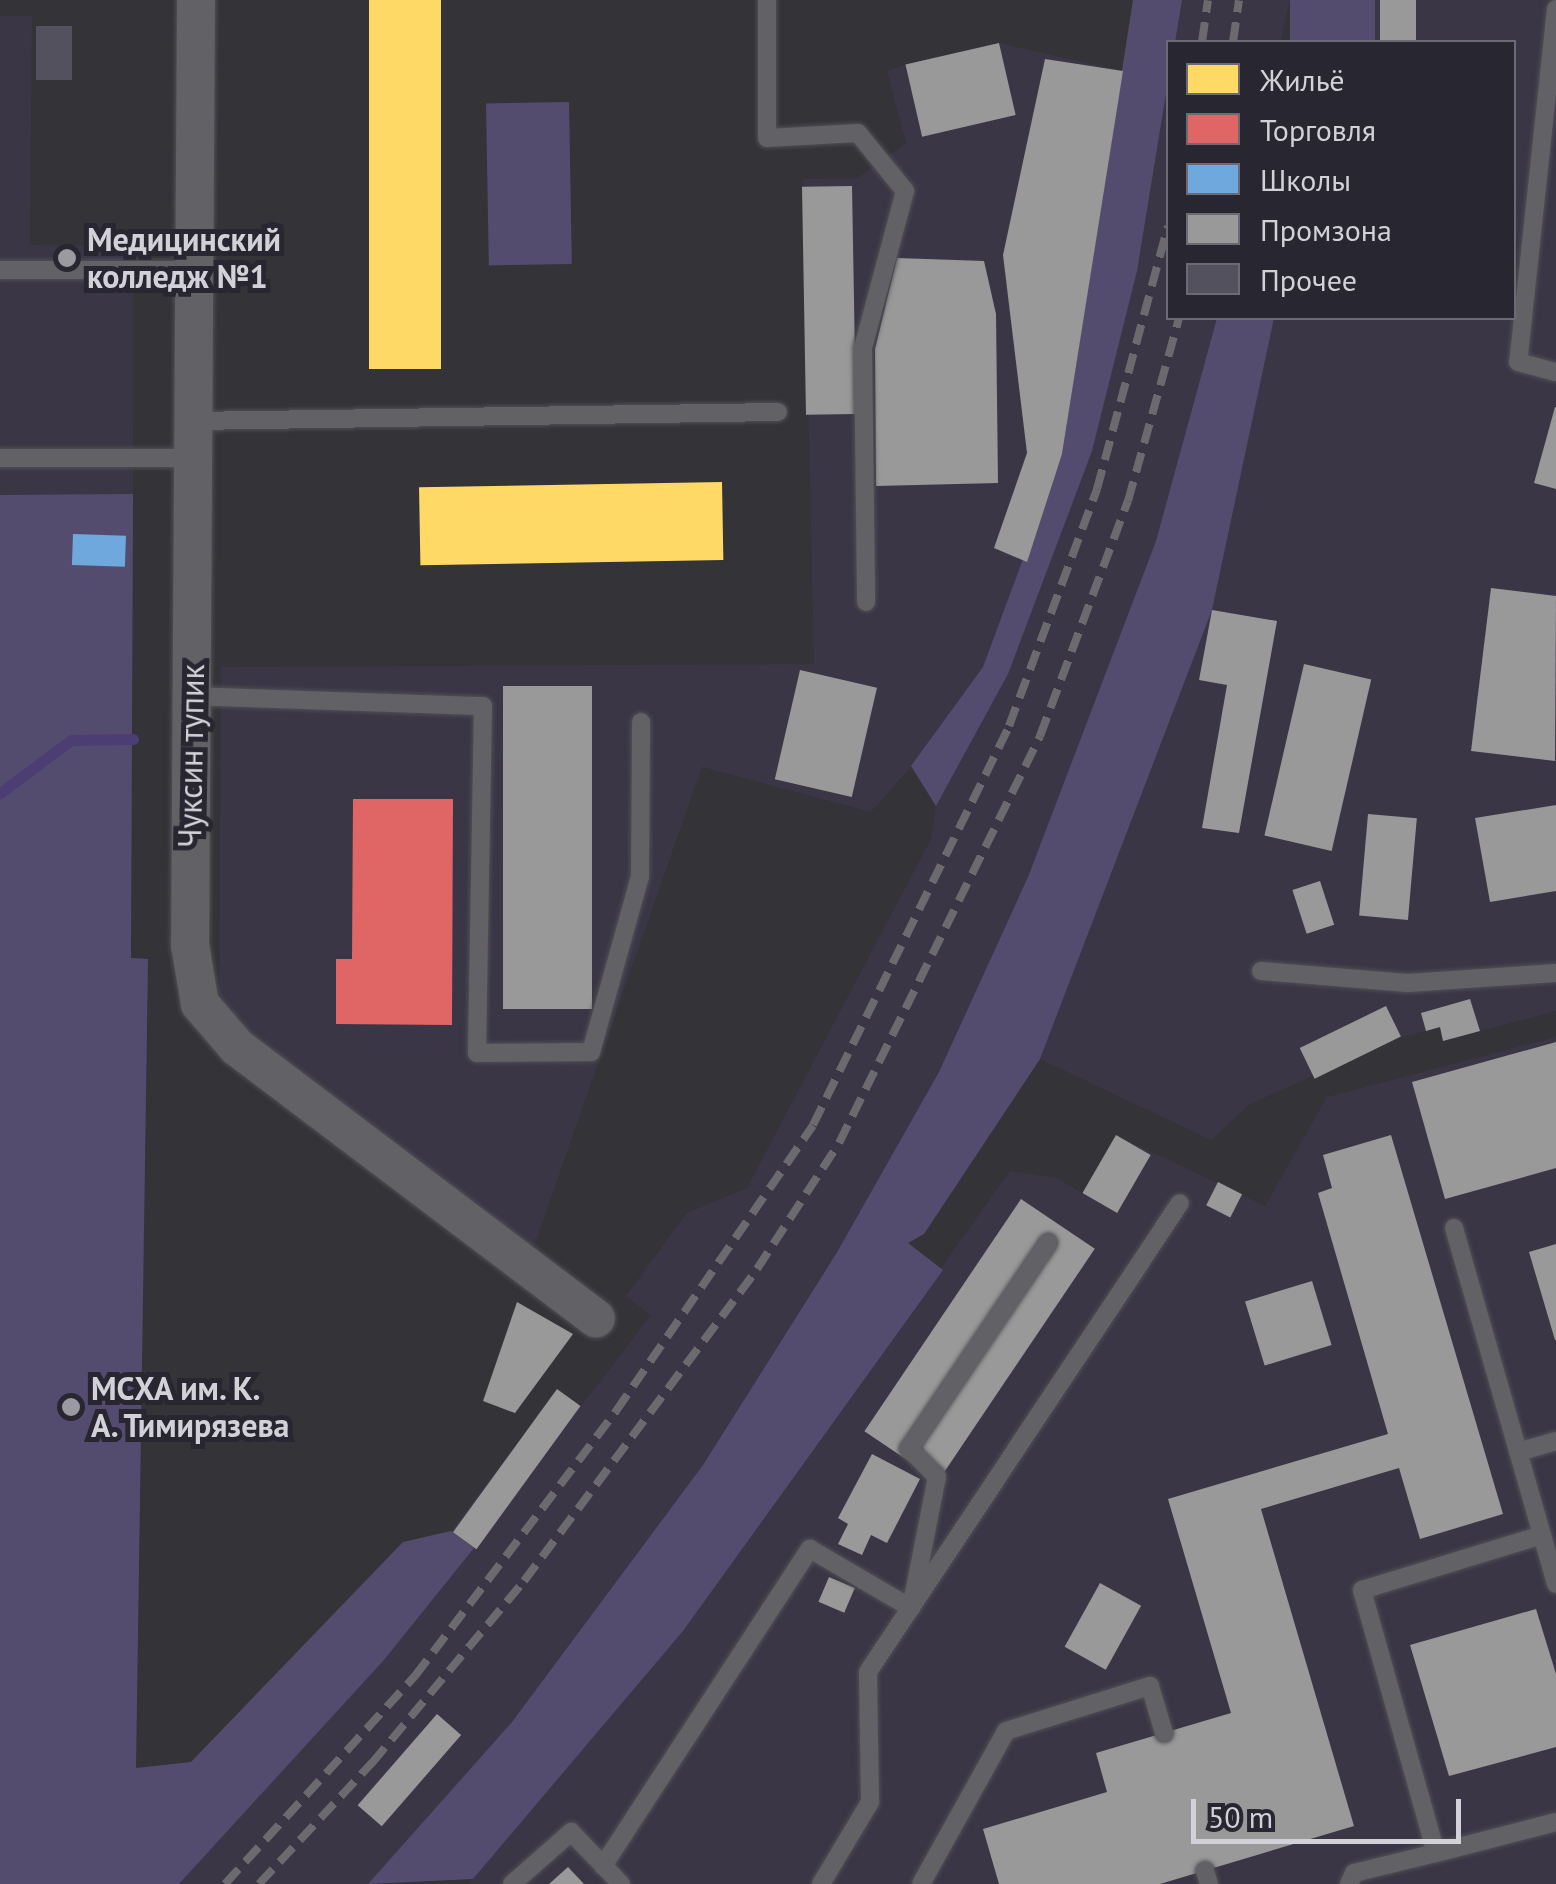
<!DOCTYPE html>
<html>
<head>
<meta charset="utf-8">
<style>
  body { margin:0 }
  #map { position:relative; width:1556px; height:1884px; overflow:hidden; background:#333338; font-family:"PT Sans",sans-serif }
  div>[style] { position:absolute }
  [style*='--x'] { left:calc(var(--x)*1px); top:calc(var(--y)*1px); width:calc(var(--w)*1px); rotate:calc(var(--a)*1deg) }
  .built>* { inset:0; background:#3a3646 }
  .green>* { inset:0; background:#544c6f; transform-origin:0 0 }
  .homes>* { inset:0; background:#ffd966; transform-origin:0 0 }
  .shops>* { inset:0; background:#e06666 }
  .schools>* { inset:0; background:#6fa8dc; transform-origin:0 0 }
  .industry>* { inset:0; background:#999; transform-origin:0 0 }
  .stream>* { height:11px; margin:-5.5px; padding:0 5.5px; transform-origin:5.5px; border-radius:5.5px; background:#4c3e73 }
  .building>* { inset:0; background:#54515e; transform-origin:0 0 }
  .roads { filter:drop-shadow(0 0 2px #504f54) drop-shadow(0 0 2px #504f54) }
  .lane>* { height:18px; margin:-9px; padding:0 9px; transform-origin:9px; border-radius:9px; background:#626165 }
  .street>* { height:38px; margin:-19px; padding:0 19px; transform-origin:19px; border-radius:19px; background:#626165 }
  .rail>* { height:8px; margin-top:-4px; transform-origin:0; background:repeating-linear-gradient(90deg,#6b6a6f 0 20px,transparent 0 30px) }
  .dots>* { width:28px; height:28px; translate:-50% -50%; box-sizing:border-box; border:5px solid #282631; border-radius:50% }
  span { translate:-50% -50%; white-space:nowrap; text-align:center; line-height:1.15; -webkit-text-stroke:10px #282631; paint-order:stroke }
  .poi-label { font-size:32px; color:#d3d1d8; font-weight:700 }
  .left { translate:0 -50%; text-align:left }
  .street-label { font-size:32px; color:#d3d1d8 }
  .legend { position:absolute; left:1166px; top:40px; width:350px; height:280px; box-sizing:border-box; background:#282631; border:2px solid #6c6a74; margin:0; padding:12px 18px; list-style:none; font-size:30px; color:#d3d1d8 }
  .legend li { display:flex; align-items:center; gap:20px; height:50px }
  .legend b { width:50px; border:2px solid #6c6a74 }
  .scale { position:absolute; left:1191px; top:1799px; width:270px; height:45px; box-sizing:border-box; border:5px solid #d3d1d8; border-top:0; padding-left:12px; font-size:30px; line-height:35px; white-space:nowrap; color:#d3d1d8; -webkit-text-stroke:8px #282631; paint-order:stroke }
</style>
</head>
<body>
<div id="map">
  <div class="built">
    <i style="clip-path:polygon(1133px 0,1290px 0,1280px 42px,1168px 42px,1168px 318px,1217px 318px,1156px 541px,1028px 877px,939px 1072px,836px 1254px,703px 1465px,512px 1722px,368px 1884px,179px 1884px,384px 1660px,473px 1549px,451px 1531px,557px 1389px,581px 1406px,628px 1345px,650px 1315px,626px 1296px,687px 1213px,747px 1188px,931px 839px,936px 806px,911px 767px,871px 812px,702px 767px,532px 1252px,219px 1018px,221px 667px,814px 664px,803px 179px,858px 178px,906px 143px,887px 71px,906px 65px,999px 43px,1122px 71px)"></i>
    <i style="clip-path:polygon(1375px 0,1556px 0,1556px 1011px,1443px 1041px,1439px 1028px,1401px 1037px,1250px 1104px,1211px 1140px,1040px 1059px,1212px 610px,1274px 318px,1514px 318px,1514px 42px,1372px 42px)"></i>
    <i style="clip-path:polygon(0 16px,32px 16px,30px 245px,134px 246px,131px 958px,148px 959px,134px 1884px,0 1884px)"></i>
    <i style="clip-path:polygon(1556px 1037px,1556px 1884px,468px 1884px,683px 1631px,1010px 1171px,1056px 1178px,1082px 1193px,1116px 1135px,1265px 1206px,1327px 1097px)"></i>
  </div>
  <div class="green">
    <i style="clip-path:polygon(1133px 0,1182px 0,1175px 42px,1168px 42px,1168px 81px,1137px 271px,1092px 451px,1008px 674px,936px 806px,911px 766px,983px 667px,1062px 454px)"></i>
    <i style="left:1290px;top:0;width:85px;height:43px"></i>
    <i style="left:569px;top:102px;width:162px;height:83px;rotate:89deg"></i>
    <i style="clip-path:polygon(1217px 318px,1274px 318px,1212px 610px,1040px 1059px,924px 1234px,908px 1243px,943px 1270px,683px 1631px,473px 1879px,368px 1884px,512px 1722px,703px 1465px,836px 1254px,939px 1072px,1028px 877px,1156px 541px)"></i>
    <i style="clip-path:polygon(133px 494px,131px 958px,148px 959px,136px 1768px,191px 1762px,403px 1542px,451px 1531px,474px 1548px,384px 1660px,179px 1884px,0 1884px,0 495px)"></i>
  </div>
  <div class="homes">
    <i style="left:369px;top:0;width:72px;height:369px"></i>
    <i style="left:722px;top:482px;width:78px;height:303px;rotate:89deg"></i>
  </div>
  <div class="shops">
    <i style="clip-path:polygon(353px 799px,453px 799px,452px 1025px,336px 1024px,336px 959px,352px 959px)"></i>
  </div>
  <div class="schools">
    <i style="left:73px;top:534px;width:53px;height:31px;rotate:2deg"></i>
  </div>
  <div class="industry">
    <i style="left:1380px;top:0;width:36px;height:42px"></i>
    <i style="left:999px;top:43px;width:74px;height:96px;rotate:77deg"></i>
    <i style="clip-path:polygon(1045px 59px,1123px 71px,1062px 454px,1027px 562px,994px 548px,1027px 453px,1003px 255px)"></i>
    <i style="left:852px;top:186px;width:228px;height:50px;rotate:89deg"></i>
    <i style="clip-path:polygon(897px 258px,984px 261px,996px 314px,998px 483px,876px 486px,875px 349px)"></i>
    <i style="clip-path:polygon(1555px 407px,1556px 407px,1556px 489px,1534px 483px)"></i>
    <i style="clip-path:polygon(1491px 588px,1556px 596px,1555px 761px,1471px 751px)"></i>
    <i style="clip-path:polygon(1212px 610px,1277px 621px,1239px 833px,1202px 828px,1227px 685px,1199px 680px)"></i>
    <i style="left:1304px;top:664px;width:69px;height:176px;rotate:13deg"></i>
    <i style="left:800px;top:670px;width:79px;height:112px;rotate:13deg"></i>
    <i style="left:592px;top:686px;width:323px;height:89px;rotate:90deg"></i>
    <i style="clip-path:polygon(1556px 805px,1556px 891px,1490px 902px,1475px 818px)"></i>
    <i style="left:1368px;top:814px;width:49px;height:102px;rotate:5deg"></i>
    <i style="left:1320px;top:881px;width:46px;height:29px;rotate:72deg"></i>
    <i style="clip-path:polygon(1470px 999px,1480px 1031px,1443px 1041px,1440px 1027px,1426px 1031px,1421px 1013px)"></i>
    <i style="left:1386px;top:1006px;width:34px;height:96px;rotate:64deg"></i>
    <i style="clip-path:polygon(1556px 1042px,1556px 1168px,1445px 1199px,1412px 1082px)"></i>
    <i style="left:1116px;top:1135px;width:40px;height:67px;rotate:30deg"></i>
    <i style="clip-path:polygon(1391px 1135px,1503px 1514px,1420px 1539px,1399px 1468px,1261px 1509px,1354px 1826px,1160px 1884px,999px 1884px,983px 1829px,1107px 1792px,1096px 1753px,1231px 1713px,1168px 1499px,1388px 1434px,1318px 1193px,1332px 1188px,1323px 1155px)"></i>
    <i style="left:1218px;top:1182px;width:27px;height:26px;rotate:27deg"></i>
    <i style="left:1021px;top:1199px;width:89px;height:280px;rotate:34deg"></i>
    <i style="clip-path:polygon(1556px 1244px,1556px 1340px,1555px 1340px,1529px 1252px)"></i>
    <i style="left:1312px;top:1281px;width:67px;height:70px;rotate:73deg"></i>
    <i style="clip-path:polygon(517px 1302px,573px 1334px,515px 1413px,483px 1401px)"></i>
    <i style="left:557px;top:1389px;width:29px;height:177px;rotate:36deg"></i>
    <i style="clip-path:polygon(872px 1454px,920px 1479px,887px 1543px,871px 1535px,862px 1555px,838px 1544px,848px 1524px,838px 1518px)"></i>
    <i style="left:829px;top:1577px;width:28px;height:27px;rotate:23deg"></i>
    <i style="left:1100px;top:1583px;width:47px;height:73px;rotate:29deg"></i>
    <i style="clip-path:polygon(1536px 1609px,1556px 1674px,1556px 1747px,1449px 1776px,1410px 1645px)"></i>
    <i style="left:437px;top:1714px;width:32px;height:121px;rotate:41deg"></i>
    <i style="clip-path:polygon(568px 1867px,584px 1884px,549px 1884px)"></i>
  </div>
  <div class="stream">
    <i style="--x:0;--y:793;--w:89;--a:-36.7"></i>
    <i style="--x:71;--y:740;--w:62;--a:-0.9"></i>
  </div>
  <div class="building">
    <i style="left:36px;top:26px;width:36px;height:54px"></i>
  </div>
  <div class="roads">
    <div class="lane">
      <i style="--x:767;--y:0;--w:138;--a:90"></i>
      <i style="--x:767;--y:138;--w:91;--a:-3.1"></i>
      <i style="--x:858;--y:133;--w:75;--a:51"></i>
      <i style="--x:905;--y:191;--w:163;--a:105"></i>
      <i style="--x:863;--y:348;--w:254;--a:89.3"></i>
      <i style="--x:1556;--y:9;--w:355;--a:96.1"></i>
      <i style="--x:1518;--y:362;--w:39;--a:15"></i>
      <i style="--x:0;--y:270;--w:194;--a:0"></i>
      <i style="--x:192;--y:421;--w:586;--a:-0.88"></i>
      <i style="--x:0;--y:458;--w:193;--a:0"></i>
      <i style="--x:191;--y:696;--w:292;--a:2"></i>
      <i style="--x:483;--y:706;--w:347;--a:91"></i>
      <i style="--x:477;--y:1053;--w:114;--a:-0.5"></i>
      <i style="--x:591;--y:1052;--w:182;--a:-74.4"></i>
      <i style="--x:640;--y:877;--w:155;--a:-89.6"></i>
      <i style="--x:1261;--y:971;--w:147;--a:4.7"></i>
      <i style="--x:1408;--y:983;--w:148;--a:-3.9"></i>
      <i style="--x:1454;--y:1228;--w:319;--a:74"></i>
      <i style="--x:1518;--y:1452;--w:40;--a:-16"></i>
      <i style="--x:1556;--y:1584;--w:51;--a:-105.9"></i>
      <i style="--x:1542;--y:1535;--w:188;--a:163"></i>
      <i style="--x:1362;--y:1590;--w:273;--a:74.3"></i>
      <i style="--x:1436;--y:1853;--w:124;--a:-14.5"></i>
      <i style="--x:603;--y:1866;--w:379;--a:-56.9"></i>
      <i style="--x:810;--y:1549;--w:117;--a:30.3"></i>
      <i style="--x:911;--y:1608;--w:134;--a:-78.8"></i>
      <i style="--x:937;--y:1477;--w:40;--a:-135"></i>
      <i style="--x:909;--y:1449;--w:249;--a:-56"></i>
      <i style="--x:1205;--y:1871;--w:14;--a:73"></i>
      <i style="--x:512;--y:1884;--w:79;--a:-41.4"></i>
      <i style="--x:571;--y:1832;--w:72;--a:46.1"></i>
      <i style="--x:821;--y:1884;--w:96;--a:-59.1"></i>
      <i style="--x:870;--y:1802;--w:130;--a:-90.9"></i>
      <i style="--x:868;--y:1672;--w:563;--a:-56.37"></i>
      <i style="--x:921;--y:1884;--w:175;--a:-60.9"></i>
      <i style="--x:1006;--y:1731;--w:151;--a:-17.4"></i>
      <i style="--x:1150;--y:1686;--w:49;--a:73.4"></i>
      <i style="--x:1349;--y:1884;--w:12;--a:-66"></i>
      <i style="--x:1354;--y:1873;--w:84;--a:-13.7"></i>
    </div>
    <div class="street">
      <i style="--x:196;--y:0;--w:945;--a:90.36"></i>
      <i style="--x:190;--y:945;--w:60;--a:80.4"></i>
      <i style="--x:200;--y:1004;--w:57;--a:49.3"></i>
      <i style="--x:237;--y:1047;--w:450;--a:37.1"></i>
    </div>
  </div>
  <div class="rail">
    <i style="--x:1202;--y:42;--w:42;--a:-81.9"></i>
    <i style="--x:1233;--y:42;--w:42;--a:-81.9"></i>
    <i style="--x:225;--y:1884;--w:282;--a:-47.6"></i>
    <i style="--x:415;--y:1676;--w:333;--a:-52.8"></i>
    <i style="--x:616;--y:1411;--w:347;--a:-55.4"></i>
    <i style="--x:813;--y:1125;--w:445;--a:-63.8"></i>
    <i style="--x:1009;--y:726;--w:253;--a:-69.6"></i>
    <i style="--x:1097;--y:489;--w:272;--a:-74.9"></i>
    <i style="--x:259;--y:1884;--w:166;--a:-47"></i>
    <i style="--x:372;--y:1763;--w:237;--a:-50.1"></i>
    <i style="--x:524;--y:1581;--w:389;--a:-53.2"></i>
    <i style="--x:757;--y:1269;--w:150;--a:-56.9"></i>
    <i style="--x:839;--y:1143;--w:454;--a:-63.7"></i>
    <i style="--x:1040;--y:736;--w:251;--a:-69.5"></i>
    <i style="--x:1128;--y:501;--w:190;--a:-74.4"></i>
  </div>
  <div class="dots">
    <i style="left:67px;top:258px;background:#9b9aa0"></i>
    <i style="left:71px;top:1407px;background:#9b9aa0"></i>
  </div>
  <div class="poi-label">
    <span class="left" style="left:87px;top:258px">Медицинский<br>колледж №1</span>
    <span class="left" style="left:91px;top:1407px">МСХА им. К.<br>А. Тимирязева</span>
  </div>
  <div class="street-label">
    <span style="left:191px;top:756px;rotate:-89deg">Чуксин тупик</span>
  </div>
  <ul class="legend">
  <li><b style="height:28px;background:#ffd966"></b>Жильё</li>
  <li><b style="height:28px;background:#e06666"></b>Торговля</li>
  <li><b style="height:28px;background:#6fa8dc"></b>Школы</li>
  <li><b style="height:28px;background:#999"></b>Промзона</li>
  <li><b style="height:28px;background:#54515e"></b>Прочее</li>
  </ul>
  <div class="scale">50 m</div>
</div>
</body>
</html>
